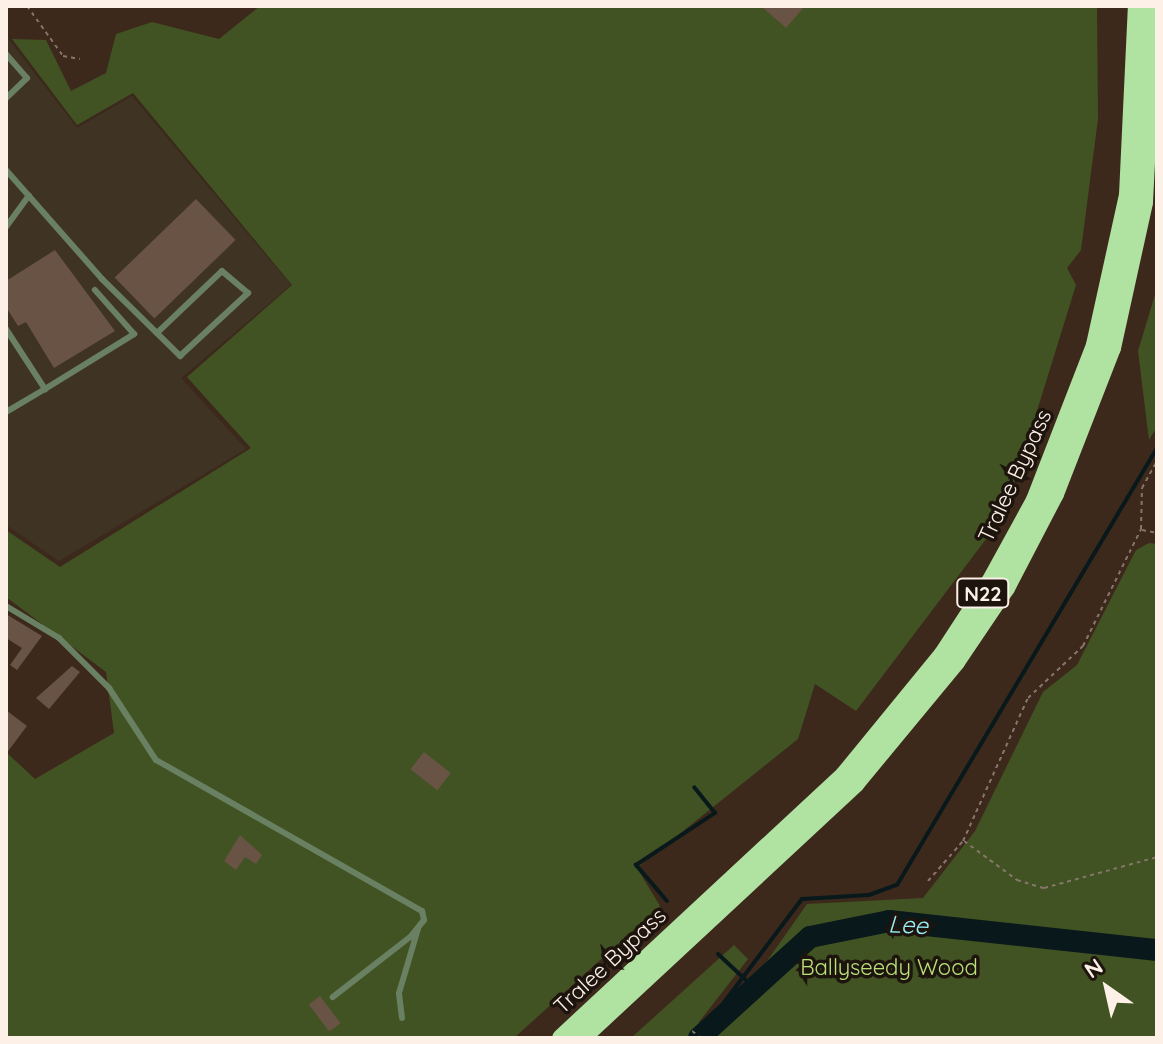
<!DOCTYPE html>
<html>
<head>
<meta charset="utf-8">
<style>
  body { margin:0 }
  #map { position:relative; width:1163px; height:1044px; overflow:hidden; background:#3c291c; font-family:Quicksand,sans-serif }
  div>[style] { position:absolute }
  [style*='--x'] { left:calc(var(--x)*1px); top:calc(var(--y)*1px); width:calc(var(--w)*1px); rotate:calc(var(--a)*1deg) }
  .commercial>* { inset:0; background:#3f3324 }
  .green>* { inset:0; background:#415323 }
  .stream>* { height:4px; margin:-2px; padding:0 2px; transform-origin:2px; border-radius:2px; background:#09191b }
  .river>* { height:22px; margin:-11px; padding:0 11px; transform-origin:11px; border-radius:11px; background:#09191b }
  .building>* { inset:0; background:#685344; transform-origin:0 0 }
  .path>* { height:2px; margin-top:-1px; transform-origin:0; background:repeating-linear-gradient(90deg,#86756a 0 4px,transparent 0 8px) }
  .service>* { height:6px; margin:-3px; padding:0 3px; transform-origin:3px; border-radius:3px; background:#6a8063 }
  .trunk>* { height:18px; margin:-9px; padding:0 9px; transform-origin:9px; border-radius:9px; background:#b0e2a1 }
  span { translate:-50% -50%; white-space:nowrap; text-align:center; line-height:1.15; -webkit-text-stroke:7px #1d140e; paint-order:stroke }
  .shield-label span { padding:2px 6px; background:#1d140e; border:2px solid; border-radius:6px; -webkit-text-stroke-width:0 }
  .shield-label { font-size:20px; color:#fdf0e7; font-weight:700 }
  .street-label { font-size:22px; color:#fdf0e7 }
  .park-label { font-size:22px; color:#b8e178 }
  .water-label { font-size:24px; color:#98eef8; font-style:italic }
  .frame { position:absolute; inset:0; border:8px solid #fdf0e7; pointer-events:none }
  .north { position:absolute; left:1067px; top:948px; width:80px; height:80px; -webkit-text-stroke:6px #1d140e; paint-order:stroke; rotate:326deg; font-size:22px; font-weight:700; line-height:32px; text-align:center; color:#fdf0e7 }
  .north::after { content:''; display:block; margin:auto; width:28px; height:36px; background:#fdf0e7; clip-path:polygon(50% 0,100% 100%,50% 72%,0 100%) }
</style>
</head>
<body>
<div id="map">
  <div class="commercial">
    <i style="clip-path:polygon(6px 36px,77px 128px,132px 96px,291px 285px,181px 378px,246px 449px,59px 561px,6px 525px)"></i>
  </div>
  <div class="green">
    <i style="clip-path:polygon(260px 6px,1097px 6px,1098px 119px,1081px 250px,1067px 268px,1076px 285px,1005px 514px,856px 711px,815px 684px,798px 739px,637px 868px,660px 906px,514px 1038px,6px 1038px,6px 752px,35px 779px,114px 733px,106px 672px,6px 597px,6px 530px,60px 567px,251px 448px,187px 377px,292px 285px,133px 93px,77px 125px,12px 39px,46px 40px,71px 91px,106px 73px,116px 34px,152px 22px,219px 39px)"></i>
    <i style="clip-path:polygon(1157px 288px,1157px 427px,1149px 440px,1138px 351px)"></i>
    <i style="clip-path:polygon(1149px 543px,1157px 544px,1157px 1038px,713px 1038px,807px 904px,923px 898px,975px 831px,1043px 692px,1077px 665px,1136px 550px)"></i>
    <i style="clip-path:polygon(734px 945px,748px 959px,699px 1022px,712px 1038px,631px 1038px)"></i>
  </div>
  <div class="stream">
    <i style="--x:667;--y:901;--w:48;--a:-130.7"></i>
    <i style="--x:636;--y:865;--w:95;--a:-33.4"></i>
    <i style="--x:715;--y:813;--w:33;--a:-129"></i>
    <i style="--x:718;--y:954;--w:37;--a:43"></i>
    <i style="--x:707;--y:1025;--w:158;--a:-53"></i>
    <i style="--x:802;--y:899;--w:67;--a:-3.4"></i>
    <i style="--x:869;--y:895;--w:30;--a:-20"></i>
    <i style="--x:897;--y:885;--w:508;--a:-59.25"></i>
  </div>
  <div class="river">
    <i style="--x:699;--y:1038;--w:150;--a:-42.3"></i>
    <i style="--x:810;--y:937;--w:81;--a:-11.4"></i>
    <i style="--x:889;--y:921;--w:270;--a:6.2"></i>
  </div>
  <div class="building">
    <i style="clip-path:polygon(761px 6px,805px 6px,786px 28px)"></i>
    <i style="left:196px;top:199px;width:57px;height:113px;rotate:46deg"></i>
    <i style="clip-path:polygon(55px 250px,115px 331px,54px 368px,26px 322px,18px 326px,6px 307px,6px 281px)"></i>
    <i style="clip-path:polygon(6px 614px,42px 636px,17px 670px,10px 665px,22px 648px,6px 638px)"></i>
    <i style="clip-path:polygon(72px 666px,80px 672px,49px 709px,36px 698px)"></i>
    <i style="clip-path:polygon(6px 710px,27px 726px,6px 754px)"></i>
    <i style="left:424px;top:752px;width:34px;height:22px;rotate:38deg"></i>
    <i style="clip-path:polygon(240px 835px,262px 855px,256px 864px,245px 857px,236px 870px,224px 861px)"></i>
    <i style="left:320px;top:996px;width:34px;height:14px;rotate:53deg"></i>
  </div>
  <div class="path">
    <i style="--x:27;--y:6;--w:62;--a:54.2"></i>
    <i style="--x:63;--y:56;--w:17;--a:10"></i>
    <i style="--x:1142;--y:530;--w:15;--a:11"></i>
    <i style="--x:964;--y:841;--w:66;--a:36.3"></i>
    <i style="--x:1017;--y:880;--w:28;--a:17"></i>
    <i style="--x:1044;--y:888;--w:117;--a:-15.3"></i>
    <i style="--x:928;--y:881;--w:53;--a:-48.8"></i>
    <i style="--x:963;--y:841;--w:157;--a:-65.6"></i>
    <i style="--x:1028;--y:698;--w:76;--a:-43.4"></i>
    <i style="--x:1083;--y:646;--w:131;--a:-63.6"></i>
    <i style="--x:1141;--y:529;--w:41;--a:-88.6"></i>
    <i style="--x:1142;--y:488;--w:31;--a:-61"></i>
    <i style="--x:692;--y:1031;--w:11;--a:38"></i>
  </div>
  <div class="service">
    <i style="--x:6;--y:54;--w:32;--a:49"></i>
    <i style="--x:27;--y:78;--w:29;--a:136"></i>
    <i style="--x:6;--y:170;--w:145;--a:48.6"></i>
    <i style="--x:102;--y:279;--w:110;--a:44.6"></i>
    <i style="--x:180;--y:356;--w:93;--a:-42.8"></i>
    <i style="--x:248;--y:293;--w:34;--a:-140"></i>
    <i style="--x:222;--y:271;--w:90;--a:136.4"></i>
    <i style="--x:6;--y:227;--w:39;--a:-54"></i>
    <i style="--x:6;--y:329;--w:72;--a:57"></i>
    <i style="--x:45;--y:389;--w:45;--a:149.5"></i>
    <i style="--x:45;--y:389;--w:105;--a:-31.7"></i>
    <i style="--x:134;--y:334;--w:59;--a:-131.6"></i>
    <i style="--x:6;--y:606;--w:62;--a:31.1"></i>
    <i style="--x:59;--y:638;--w:71;--a:45"></i>
    <i style="--x:109;--y:688;--w:86;--a:56.9"></i>
    <i style="--x:156;--y:760;--w:306;--a:29.6"></i>
    <i style="--x:422;--y:911;--w:9;--a:77"></i>
    <i style="--x:424;--y:920;--w:22;--a:129"></i>
    <i style="--x:410;--y:937;--w:98;--a:142.1"></i>
    <i style="--x:402;--y:1018;--w:25;--a:-97"></i>
    <i style="--x:399;--y:993;--w:67;--a:-73.5"></i>
  </div>
  <div class="trunk">
    <i style="--x:561;--y:1038;--w:386;--a:-42.9"></i>
    <i style="--x:844;--y:775;--w:156;--a:-50.7"></i>
    <i style="--x:943;--y:654;--w:86;--a:-56.9"></i>
    <i style="--x:990;--y:582;--w:94;--a:-61.2"></i>
    <i style="--x:1035;--y:500;--w:166;--a:-68.8"></i>
    <i style="--x:1095;--y:345;--w:154;--a:-77.6"></i>
    <i style="--x:1128;--y:195;--w:189;--a:-87.3"></i>
    <i style="--x:582;--y:1038;--w:374;--a:-42.9"></i>
    <i style="--x:856;--y:783;--w:157;--a:-50.4"></i>
    <i style="--x:956;--y:662;--w:89;--a:-56"></i>
    <i style="--x:1006;--y:588;--w:106;--a:-62.5"></i>
    <i style="--x:1055;--y:494;--w:157;--a:-68.7"></i>
    <i style="--x:1112;--y:348;--w:149;--a:-77.6"></i>
    <i style="--x:1144;--y:202;--w:196;--a:-87.1"></i>
  </div>
  <div class="shield-label">
    <span style="left:983px;top:593px">N22</span>
  </div>
  <div class="street-label">
    <span style="left:1015px;top:476px;rotate:-65deg">Tralee Bypass</span>
    <span style="left:610px;top:961px;rotate:-43deg">Tralee Bypass</span>
  </div>
  <div class="park-label">
    <span style="left:889px;top:968px">Ballyseedy Wood</span>
  </div>
  <div class="water-label">
    <span style="left:908px;top:925px;rotate:3deg">Lee</span>
  </div>
  <div class="frame"></div>
  <div class="north">N</div>
</div>
</body>
</html>
